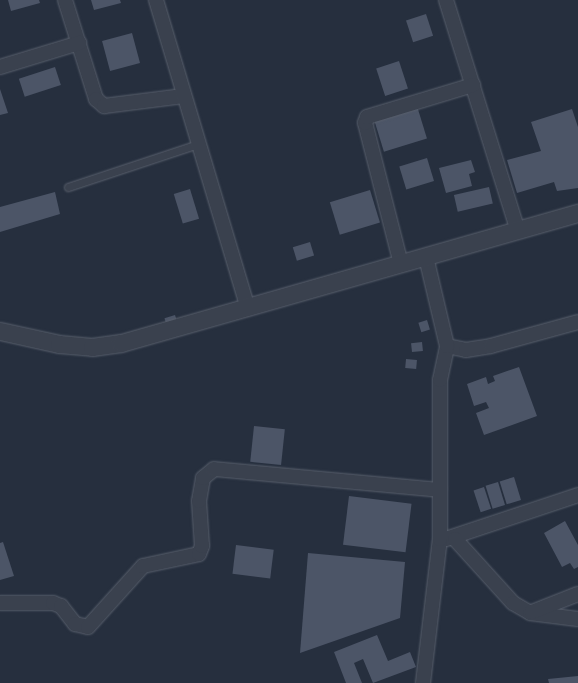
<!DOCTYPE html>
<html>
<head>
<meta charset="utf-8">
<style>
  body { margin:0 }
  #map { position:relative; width:578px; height:683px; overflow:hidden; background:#262f3e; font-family:Manrope,sans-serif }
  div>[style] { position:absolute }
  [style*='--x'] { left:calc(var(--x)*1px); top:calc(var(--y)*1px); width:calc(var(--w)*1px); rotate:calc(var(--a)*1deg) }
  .building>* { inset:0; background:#4c5567; transform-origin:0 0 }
  .roads { filter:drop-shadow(0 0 1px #585f6c) drop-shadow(0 0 1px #585f6c) }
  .service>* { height:7px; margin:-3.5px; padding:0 3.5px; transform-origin:3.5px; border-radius:3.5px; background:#3a414e }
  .minor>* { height:14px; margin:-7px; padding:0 7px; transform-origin:7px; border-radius:7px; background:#3a414e }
  .tertiary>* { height:17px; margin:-8.5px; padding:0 8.5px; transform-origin:8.5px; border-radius:8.5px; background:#3a414e }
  span { translate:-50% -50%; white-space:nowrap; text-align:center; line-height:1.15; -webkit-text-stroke:3px #1f2633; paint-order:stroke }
</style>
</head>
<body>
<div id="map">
  <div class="building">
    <i style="clip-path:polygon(8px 0,39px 0,40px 3px,11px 11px)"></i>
    <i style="clip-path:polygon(91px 0,120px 0,121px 3px,94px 10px)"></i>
    <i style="left:426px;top:14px;width:23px;height:21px;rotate:72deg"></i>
    <i style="left:132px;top:33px;width:31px;height:31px;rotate:75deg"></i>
    <i style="left:399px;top:61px;width:29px;height:24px;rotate:72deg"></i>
    <i style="left:55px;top:67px;width:19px;height:38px;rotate:72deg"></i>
    <i style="clip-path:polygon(0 89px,8px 113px,0 115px)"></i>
    <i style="left:417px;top:106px;width:34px;height:45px;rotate:73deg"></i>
    <i style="clip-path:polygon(572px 109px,578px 127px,578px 188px,557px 191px,554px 182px,517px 193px,507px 160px,541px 151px,531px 122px)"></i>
    <i style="left:427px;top:158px;width:24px;height:29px;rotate:73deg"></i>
    <i style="clip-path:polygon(471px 160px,475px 172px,469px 174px,472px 186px,446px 193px,439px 168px)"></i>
    <i style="left:489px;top:187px;width:17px;height:36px;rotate:77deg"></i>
    <i style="left:190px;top:189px;width:31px;height:17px;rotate:73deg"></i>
    <i style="left:370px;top:190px;width:34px;height:42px;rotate:73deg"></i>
    <i style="clip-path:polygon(55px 192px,60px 214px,0 232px,0 207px)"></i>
    <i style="left:310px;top:242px;width:14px;height:18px;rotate:73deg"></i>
    <i style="left:175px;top:315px;width:10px;height:11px;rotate:73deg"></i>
    <i style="left:427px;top:320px;width:10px;height:9px;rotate:73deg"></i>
    <i style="left:422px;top:342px;width:9px;height:11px;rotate:84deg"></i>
    <i style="left:406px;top:359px;width:11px;height:9px;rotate:5deg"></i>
    <i style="clip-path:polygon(519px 367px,537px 416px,484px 435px,476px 413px,489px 408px,486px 402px,474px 406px,467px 384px,486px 377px,488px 384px,495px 381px,493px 376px)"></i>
    <i style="left:254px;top:426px;width:31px;height:36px;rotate:6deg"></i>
    <i style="left:514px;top:477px;width:24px;height:15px;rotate:73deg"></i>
    <i style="left:498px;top:482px;width:24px;height:13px;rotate:73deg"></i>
    <i style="left:484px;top:487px;width:23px;height:11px;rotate:72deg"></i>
    <i style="left:349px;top:496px;width:63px;height:49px;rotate:7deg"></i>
    <i style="clip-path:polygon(565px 521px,578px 545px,578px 567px,574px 569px,570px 563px,562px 567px,544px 533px)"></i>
    <i style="clip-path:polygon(3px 542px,14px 576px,0 580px,0 543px)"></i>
    <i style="left:236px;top:545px;width:38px;height:29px;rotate:7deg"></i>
    <i style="clip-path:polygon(308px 553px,405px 562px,400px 618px,300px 653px)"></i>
    <i style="clip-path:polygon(377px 635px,388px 661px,410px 652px,416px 667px,373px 683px,363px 659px,354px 663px,362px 683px,346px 683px,334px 652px)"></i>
    <i style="clip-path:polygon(578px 676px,578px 683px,549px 683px,548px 679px)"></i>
  </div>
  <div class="roads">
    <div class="service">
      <i style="--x:68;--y:187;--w:137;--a:-18.3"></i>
    </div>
    <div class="minor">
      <i style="--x:65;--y:0;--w:104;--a:72.6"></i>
      <i style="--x:96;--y:99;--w:11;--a:41"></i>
      <i style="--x:104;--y:106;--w:80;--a:-7.2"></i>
      <i style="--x:156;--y:0;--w:322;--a:73.4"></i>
      <i style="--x:446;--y:0;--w:242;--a:72.7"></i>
      <i style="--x:0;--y:67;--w:83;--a:-16.9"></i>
      <i style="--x:401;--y:264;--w:146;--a:-104.3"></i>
      <i style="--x:365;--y:123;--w:6;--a:-72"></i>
      <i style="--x:367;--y:117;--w:111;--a:-16.8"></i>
      <i style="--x:447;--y:346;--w:19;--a:12"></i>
      <i style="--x:466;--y:350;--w:25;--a:-9"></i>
      <i style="--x:491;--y:346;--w:90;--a:-15.4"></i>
      <i style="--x:446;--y:539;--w:139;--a:-18.4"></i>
      <i style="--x:455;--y:539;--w:86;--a:47.8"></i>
      <i style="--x:513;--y:603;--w:20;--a:30"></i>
      <i style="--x:530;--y:613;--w:48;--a:7.1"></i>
      <i style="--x:0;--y:603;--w:53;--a:0"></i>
      <i style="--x:53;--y:603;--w:9;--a:21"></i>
      <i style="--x:61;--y:606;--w:23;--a:52"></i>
      <i style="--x:75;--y:624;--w:13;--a:13"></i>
      <i style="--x:88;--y:627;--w:82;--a:-48"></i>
      <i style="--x:143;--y:566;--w:57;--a:-12.1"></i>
      <i style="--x:199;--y:554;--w:9;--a:-69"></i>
      <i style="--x:202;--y:546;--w:45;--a:-93.8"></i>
      <i style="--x:199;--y:501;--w:23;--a:-80"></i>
      <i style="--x:203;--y:478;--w:14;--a:-39"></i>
      <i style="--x:214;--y:469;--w:227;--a:5.3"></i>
      <i style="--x:532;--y:612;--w:49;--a:-21.4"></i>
      <i style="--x:423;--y:683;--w:145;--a:-83.3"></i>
      <i style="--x:440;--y:539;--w:159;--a:-90"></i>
      <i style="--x:440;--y:380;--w:35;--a:-78"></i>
      <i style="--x:447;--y:346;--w:91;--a:-103.3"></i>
    </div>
    <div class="tertiary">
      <i style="--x:0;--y:331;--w:60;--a:12.4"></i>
      <i style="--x:59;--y:344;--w:33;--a:5"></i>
      <i style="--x:92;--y:347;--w:29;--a:-8"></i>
      <i style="--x:121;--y:343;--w:475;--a:-15.9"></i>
    </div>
  </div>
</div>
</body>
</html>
